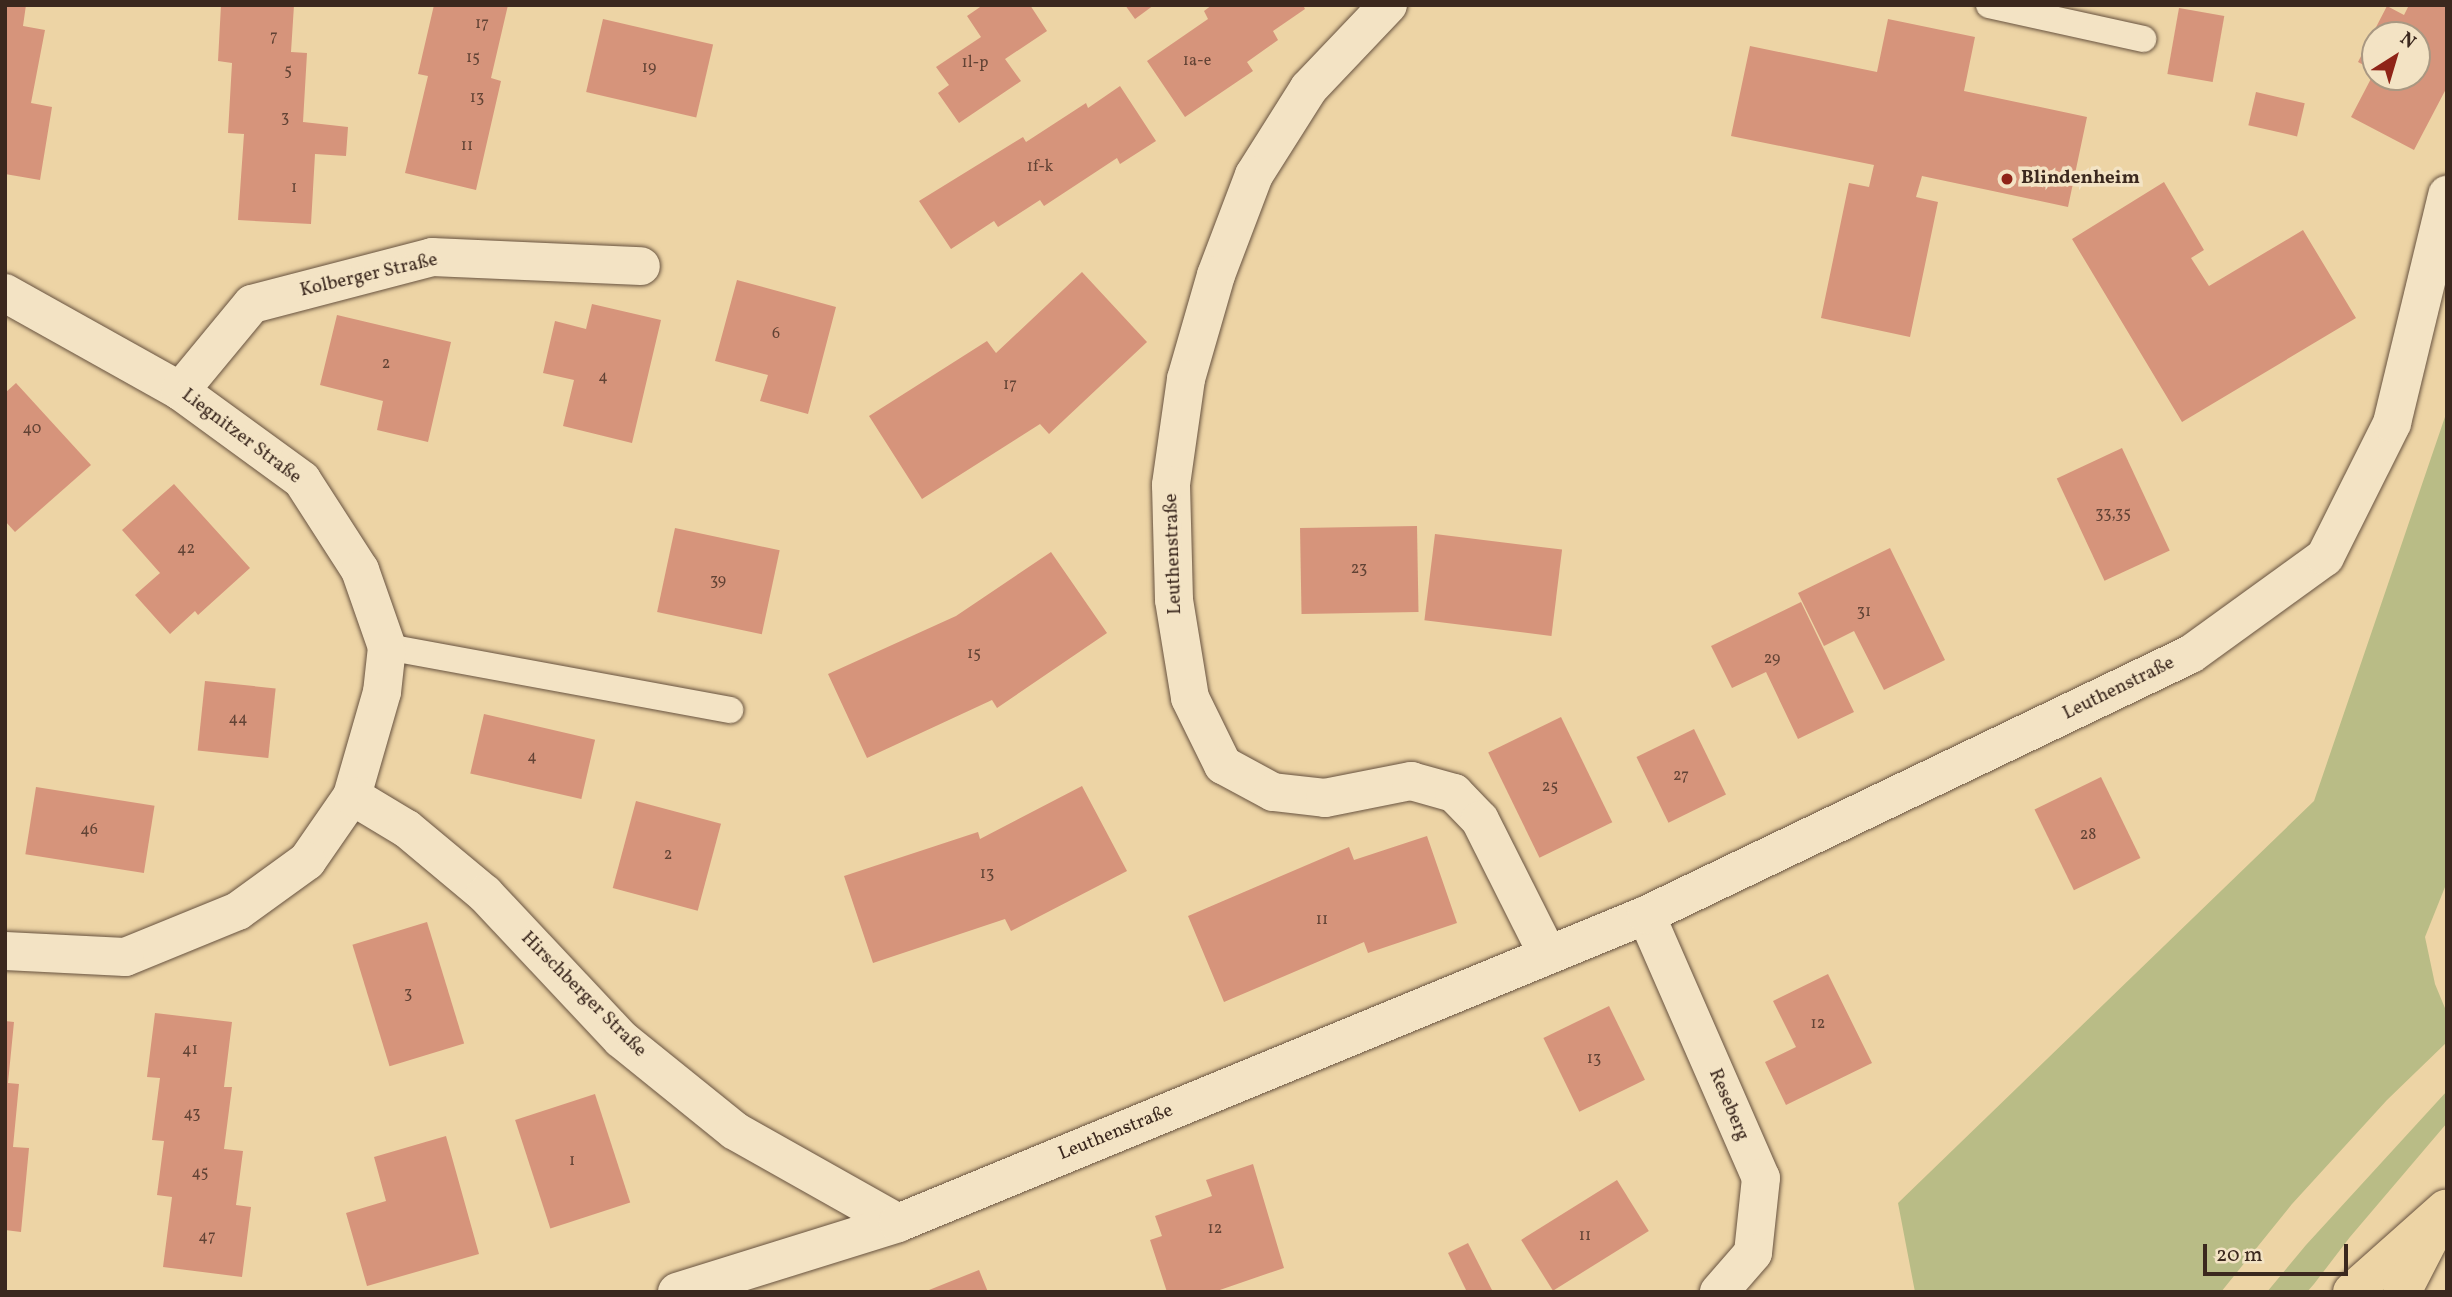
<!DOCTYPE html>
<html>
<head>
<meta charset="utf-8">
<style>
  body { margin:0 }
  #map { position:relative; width:2452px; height:1297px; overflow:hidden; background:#edd4a5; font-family:Vollkorn,serif }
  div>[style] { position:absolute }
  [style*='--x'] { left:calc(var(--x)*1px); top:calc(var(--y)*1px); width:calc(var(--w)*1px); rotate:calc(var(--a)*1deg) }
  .green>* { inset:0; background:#b9bc86 }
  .building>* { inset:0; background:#d6947b; transform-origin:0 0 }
  .roads { filter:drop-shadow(0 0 2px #685340) drop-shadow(0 0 2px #685340) }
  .service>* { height:26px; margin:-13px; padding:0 13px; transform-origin:13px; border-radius:13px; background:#f3e3c4 }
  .minor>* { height:38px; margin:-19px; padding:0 19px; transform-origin:19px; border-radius:19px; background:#f3e3c4 }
  .primary>* { height:38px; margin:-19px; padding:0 19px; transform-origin:19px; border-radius:19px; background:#edd4a5 }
  .dots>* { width:19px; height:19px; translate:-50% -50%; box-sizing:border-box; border:4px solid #f3e3c4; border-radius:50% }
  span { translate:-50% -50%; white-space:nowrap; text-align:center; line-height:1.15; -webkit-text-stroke:7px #f3e3c4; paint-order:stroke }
  .number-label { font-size:16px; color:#624335 }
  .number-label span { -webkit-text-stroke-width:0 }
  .poi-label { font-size:19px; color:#3b281e; font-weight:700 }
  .left { translate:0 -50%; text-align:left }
  .street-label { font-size:19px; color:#3b281e }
  .frame { position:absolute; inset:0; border:7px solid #3b281e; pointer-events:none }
  .north { position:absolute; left:2361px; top:21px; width:70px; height:70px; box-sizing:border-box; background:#f3e3c4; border:2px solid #a99882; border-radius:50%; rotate:37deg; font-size:19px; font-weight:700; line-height:28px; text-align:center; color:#3b281e }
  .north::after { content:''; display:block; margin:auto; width:24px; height:32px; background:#8f2418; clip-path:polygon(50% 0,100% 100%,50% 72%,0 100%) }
  .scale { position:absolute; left:2203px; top:1244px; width:145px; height:32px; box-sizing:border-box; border:4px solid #3b281e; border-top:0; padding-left:9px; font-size:21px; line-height:24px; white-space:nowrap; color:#3b281e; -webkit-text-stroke:5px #f3e3c4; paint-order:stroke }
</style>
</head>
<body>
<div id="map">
  <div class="green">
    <i style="clip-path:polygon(2447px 411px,2447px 882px,2425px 937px,2435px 984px,2447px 1013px,2447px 1042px,2387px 1100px,2292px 1204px,2221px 1292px,1915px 1292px,1898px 1203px,2314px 801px)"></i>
    <i style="clip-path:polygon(2447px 1091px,2447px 1123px,2350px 1237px,2314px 1284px,2307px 1292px,2267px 1292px,2306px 1245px)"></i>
  </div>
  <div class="building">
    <i style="clip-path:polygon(5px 5px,26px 5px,23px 26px,45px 30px,31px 103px,52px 107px,40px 180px,5px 174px)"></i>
    <i style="clip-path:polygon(221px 5px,294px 5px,291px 52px,307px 53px,303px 122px,348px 127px,346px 156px,315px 154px,311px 224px,238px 220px,244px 134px,228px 133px,232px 63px,218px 61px)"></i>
    <i style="clip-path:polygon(434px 5px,508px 5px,491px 78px,501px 81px,476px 190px,405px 173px,428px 76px,418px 74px)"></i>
    <i style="clip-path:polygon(983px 5px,1030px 5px,1047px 31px,1005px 59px,1021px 81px,959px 123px,938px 93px,949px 85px,936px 67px,981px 37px,967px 16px)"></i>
    <i style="clip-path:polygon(1125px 5px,1154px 5px,1135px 19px)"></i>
    <i style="clip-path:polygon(1212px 5px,1303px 5px,1305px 9px,1273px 31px,1278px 40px,1247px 62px,1253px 71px,1185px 117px,1147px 61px,1208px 19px,1204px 11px)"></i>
    <i style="clip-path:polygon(evenodd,2409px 5px,2447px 6px,2447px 87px,2414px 150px,2351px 117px,2375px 71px,2358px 62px,2387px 6px,2404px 15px,2409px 5px,2375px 35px,2417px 35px,2417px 77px,2375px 77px,2375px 35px)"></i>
    <i style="left:2179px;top:8px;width:46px;height:67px;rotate:10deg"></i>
    <i style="left:603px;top:19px;width:113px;height:75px;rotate:13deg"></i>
    <i style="clip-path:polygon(1888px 19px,1975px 37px,1964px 91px,2087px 117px,2068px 207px,1922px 176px,1916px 197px,1938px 202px,1910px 337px,1821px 318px,1849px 183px,1869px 187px,1874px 165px,1731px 136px,1750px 46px,1877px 72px)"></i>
    <i style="clip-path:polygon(1120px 86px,1156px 141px,1120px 164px,1117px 158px,1044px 206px,1040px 200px,998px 227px,994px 221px,951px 249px,919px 201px,1023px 137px,1026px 142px,1086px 103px,1088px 108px)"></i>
    <i style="left:2256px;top:92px;width:50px;height:34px;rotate:13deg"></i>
    <i style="clip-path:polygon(2164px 182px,2204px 250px,2191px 258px,2209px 286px,2303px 230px,2356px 318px,2182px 422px,2072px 239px)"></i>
    <i style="clip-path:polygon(1082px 272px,1147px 342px,1049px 434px,1040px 424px,922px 499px,869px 416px,987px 341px,996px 353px)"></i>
    <i style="clip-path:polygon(737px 280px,836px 307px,808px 414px,760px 401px,768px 375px,715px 361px)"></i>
    <i style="clip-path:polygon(592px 304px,661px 320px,632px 443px,563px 426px,574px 380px,543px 373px,555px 321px,586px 329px)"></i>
    <i style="clip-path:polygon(337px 315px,451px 342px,428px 442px,377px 430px,383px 401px,320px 385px)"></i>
    <i style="clip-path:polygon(16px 383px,91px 465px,15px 532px,5px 521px,5px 393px)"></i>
    <i style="left:2122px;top:448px;width:113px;height:72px;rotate:65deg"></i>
    <i style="clip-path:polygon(174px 484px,250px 568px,198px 615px,195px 611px,170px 634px,135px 595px,160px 573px,122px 530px)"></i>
    <i style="left:1417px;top:526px;width:86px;height:117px;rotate:89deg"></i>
    <i style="left:675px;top:528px;width:107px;height:86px;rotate:12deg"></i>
    <i style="left:1435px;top:534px;width:128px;height:87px;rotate:7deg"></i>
    <i style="clip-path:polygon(1890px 548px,1945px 660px,1884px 690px,1854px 631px,1824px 646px,1798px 593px)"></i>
    <i style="clip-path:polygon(1051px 552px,1107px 633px,997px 708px,992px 700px,867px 758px,828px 674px,956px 616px)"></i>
    <i style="clip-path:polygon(1801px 602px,1854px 712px,1798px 739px,1766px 672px,1732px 688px,1711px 646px)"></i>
    <i style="left:205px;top:681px;width:71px;height:70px;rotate:6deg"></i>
    <i style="left:484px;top:714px;width:114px;height:61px;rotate:13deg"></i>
    <i style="left:1561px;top:717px;width:117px;height:81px;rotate:64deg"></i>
    <i style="left:1694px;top:729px;width:73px;height:64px;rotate:64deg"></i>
    <i style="left:2101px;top:777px;width:90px;height:74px;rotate:64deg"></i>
    <i style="clip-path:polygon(1082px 786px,1127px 871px,1011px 931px,1005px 919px,873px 963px,844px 876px,978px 832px,980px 839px)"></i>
    <i style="left:36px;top:787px;width:120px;height:68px;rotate:9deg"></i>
    <i style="left:636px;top:801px;width:88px;height:90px;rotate:15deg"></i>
    <i style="clip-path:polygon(1427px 836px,1457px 923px,1368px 953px,1364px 942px,1224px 1002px,1188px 916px,1349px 847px,1354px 860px)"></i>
    <i style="left:427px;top:922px;width:127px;height:78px;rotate:73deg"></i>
    <i style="clip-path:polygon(1828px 974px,1872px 1063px,1786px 1105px,1765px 1062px,1796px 1047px,1773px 1001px)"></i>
    <i style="left:1609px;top:1006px;width:82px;height:73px;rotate:64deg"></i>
    <i style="clip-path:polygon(155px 1013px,232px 1022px,224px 1087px,232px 1087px,224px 1149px,243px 1151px,236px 1205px,251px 1207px,242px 1277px,163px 1267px,172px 1197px,157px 1195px,164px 1141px,152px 1140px,160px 1078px,147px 1077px)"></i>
    <i style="clip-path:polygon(5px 1021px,14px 1022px,8px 1083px,19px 1084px,13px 1147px,29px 1148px,21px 1232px,5px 1230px)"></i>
    <i style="left:595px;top:1094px;width:114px;height:84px;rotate:72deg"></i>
    <i style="clip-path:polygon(446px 1136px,479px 1254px,367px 1286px,346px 1213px,386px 1201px,374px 1157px)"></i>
    <i style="clip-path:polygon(1253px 1164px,1284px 1268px,1214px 1292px,1167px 1292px,1150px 1240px,1162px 1236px,1155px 1216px,1212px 1196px,1206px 1180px)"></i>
    <i style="left:1617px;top:1180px;width:60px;height:113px;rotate:58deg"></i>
    <i style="clip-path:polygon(1468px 1243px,1493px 1292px,1467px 1292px,1448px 1253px)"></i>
    <i style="clip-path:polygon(979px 1270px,988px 1292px,924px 1292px)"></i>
  </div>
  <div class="roads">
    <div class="service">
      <i style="--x:1989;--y:5;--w:158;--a:12.4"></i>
      <i style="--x:387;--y:647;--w:349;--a:10.4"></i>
    </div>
    <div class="minor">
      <i style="--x:1388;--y:5;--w:115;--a:133.6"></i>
      <i style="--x:1309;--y:88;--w:103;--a:122.3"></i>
      <i style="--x:1254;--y:175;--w:107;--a:110.8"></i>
      <i style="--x:1216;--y:275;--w:108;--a:106.1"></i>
      <i style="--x:1186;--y:379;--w:107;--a:98.1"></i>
      <i style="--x:1171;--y:485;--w:115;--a:88.5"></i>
      <i style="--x:1174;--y:600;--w:99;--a:80.7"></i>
      <i style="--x:1190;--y:698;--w:75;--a:63.8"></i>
      <i style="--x:1223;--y:765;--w:57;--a:28.4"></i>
      <i style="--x:1273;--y:792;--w:52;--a:6.6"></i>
      <i style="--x:1325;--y:798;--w:88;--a:-11.2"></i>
      <i style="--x:1411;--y:781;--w:45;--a:15.6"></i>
      <i style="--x:1454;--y:793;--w:37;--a:46"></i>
      <i style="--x:1480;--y:820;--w:151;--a:63.3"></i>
      <i style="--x:5;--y:293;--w:201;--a:29.2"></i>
      <i style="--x:180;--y:391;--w:151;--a:36.1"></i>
      <i style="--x:302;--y:480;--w:107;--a:57.2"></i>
      <i style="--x:360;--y:570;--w:82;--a:70.7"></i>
      <i style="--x:387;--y:647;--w:45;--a:96.3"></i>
      <i style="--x:382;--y:692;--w:108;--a:106.1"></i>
      <i style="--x:352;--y:796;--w:79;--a:124.7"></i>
      <i style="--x:307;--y:861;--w:85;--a:144.1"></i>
      <i style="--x:238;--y:911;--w:122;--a:157.8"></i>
      <i style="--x:125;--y:957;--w:120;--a:-177.1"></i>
      <i style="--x:180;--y:391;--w:113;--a:-50.4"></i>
      <i style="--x:252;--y:304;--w:186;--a:-14.6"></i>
      <i style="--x:432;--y:257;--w:209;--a:2.5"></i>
      <i style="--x:352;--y:796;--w:64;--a:31"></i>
      <i style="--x:407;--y:829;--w:102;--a:39.8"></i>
      <i style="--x:485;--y:894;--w:199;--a:46.8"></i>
      <i style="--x:621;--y:1039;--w:146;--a:38.9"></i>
      <i style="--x:735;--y:1131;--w:187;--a:29.4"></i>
      <i style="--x:1646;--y:915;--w:287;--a:66.4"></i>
      <i style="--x:1761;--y:1178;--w:75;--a:96.1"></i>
      <i style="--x:1753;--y:1253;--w:52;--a:131.1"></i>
      <i style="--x:677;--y:1292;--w:232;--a:-17.3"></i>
      <i style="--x:898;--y:1223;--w:809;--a:-22.38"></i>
      <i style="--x:1646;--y:915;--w:604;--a:-25.59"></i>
      <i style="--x:2191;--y:654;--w:165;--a:-35.9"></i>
      <i style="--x:2325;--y:557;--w:150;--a:-63.4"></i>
      <i style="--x:2392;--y:423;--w:235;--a:-76.4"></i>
    </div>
    <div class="primary">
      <i style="--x:2352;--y:1292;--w:125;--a:-41.7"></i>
      <i style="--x:2402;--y:1292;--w:68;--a:-62.7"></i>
    </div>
  </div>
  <div class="dots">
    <i style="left:2007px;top:179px;background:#8f2418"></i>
  </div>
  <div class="number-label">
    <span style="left:482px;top:24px">17</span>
    <span style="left:274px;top:37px">7</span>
    <span style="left:473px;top:58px">15</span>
    <span style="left:1197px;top:61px">1a-e</span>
    <span style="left:975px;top:63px">1l-p</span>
    <span style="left:649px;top:68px">19</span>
    <span style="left:288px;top:71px">5</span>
    <span style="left:477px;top:98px">13</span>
    <span style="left:285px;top:118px">3</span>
    <span style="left:467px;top:146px">11</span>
    <span style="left:1040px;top:167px">1f-k</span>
    <span style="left:294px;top:188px">1</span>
    <span style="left:776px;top:334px">6</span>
    <span style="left:386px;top:364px">2</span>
    <span style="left:603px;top:377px">4</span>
    <span style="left:1010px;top:385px">17</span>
    <span style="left:32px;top:429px">40</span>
    <span style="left:2113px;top:514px">33,35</span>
    <span style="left:186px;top:549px">42</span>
    <span style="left:1359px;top:569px">23</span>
    <span style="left:718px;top:581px">39</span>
    <span style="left:1864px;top:612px">31</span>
    <span style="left:974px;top:654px">15</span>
    <span style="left:1772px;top:659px">29</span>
    <span style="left:238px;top:719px">44</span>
    <span style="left:532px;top:757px">4</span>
    <span style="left:1681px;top:776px">27</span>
    <span style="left:1550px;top:787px">25</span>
    <span style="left:89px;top:830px">46</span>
    <span style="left:2088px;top:835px">28</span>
    <span style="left:668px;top:855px">2</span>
    <span style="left:987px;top:874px">13</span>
    <span style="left:1322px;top:920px">11</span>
    <span style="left:408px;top:994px">3</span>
    <span style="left:1818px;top:1024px">12</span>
    <span style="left:190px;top:1050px">41</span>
    <span style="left:1594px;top:1059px">13</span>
    <span style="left:192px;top:1114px">43</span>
    <span style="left:572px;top:1161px">1</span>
    <span style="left:200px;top:1173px">45</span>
    <span style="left:1215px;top:1229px">12</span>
    <span style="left:1585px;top:1236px">11</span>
    <span style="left:207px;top:1237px">47</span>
  </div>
  <div class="poi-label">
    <span class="left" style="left:2021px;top:179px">Blindenheim</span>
  </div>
  <div class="street-label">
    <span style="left:369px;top:276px;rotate:-13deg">Kolberger Straße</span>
    <span style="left:241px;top:437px;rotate:37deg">Liegnitzer Straße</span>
    <span style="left:1174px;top:554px;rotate:-92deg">Leuthenstraße</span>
    <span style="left:2119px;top:689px;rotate:-26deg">Leuthenstraße</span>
    <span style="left:583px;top:995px;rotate:45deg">Hirschberger Straße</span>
    <span style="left:1728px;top:1105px;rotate:67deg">Reseberg</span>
    <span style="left:1116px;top:1133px;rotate:-22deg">Leuthenstraße</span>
  </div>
  <div class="frame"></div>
  <div class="north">N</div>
  <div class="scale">20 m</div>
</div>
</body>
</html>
